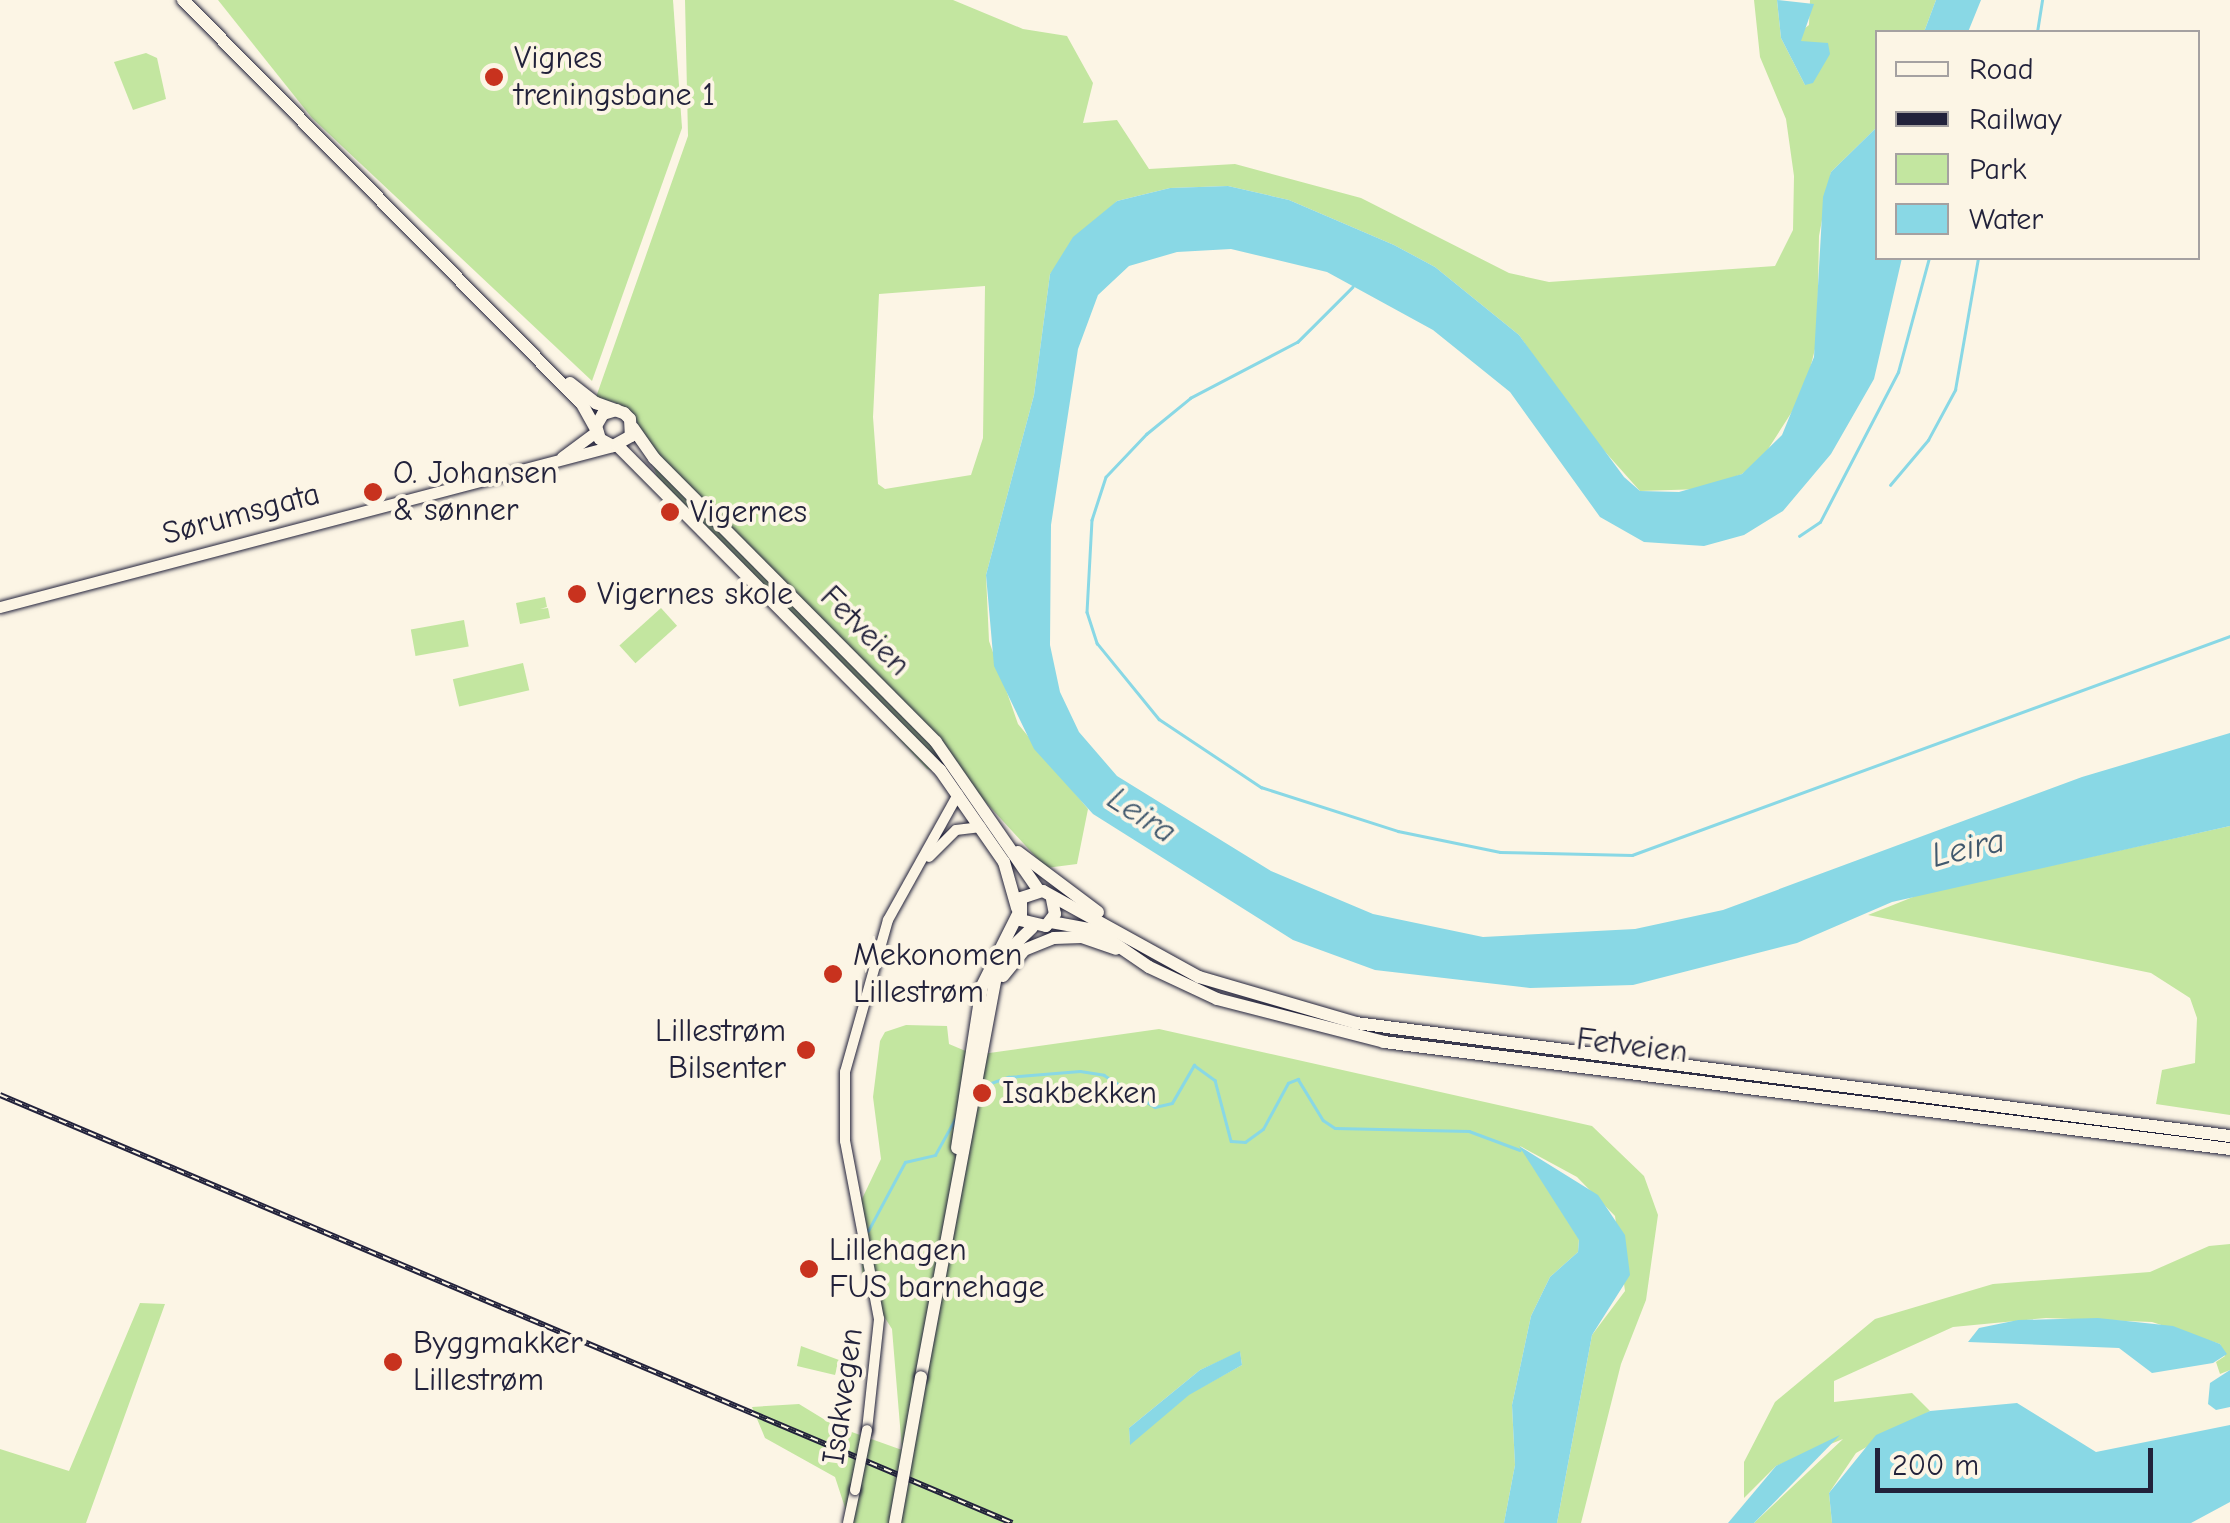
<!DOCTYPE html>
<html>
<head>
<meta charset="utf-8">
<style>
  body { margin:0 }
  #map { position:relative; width:2230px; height:1523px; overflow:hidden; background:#fcf5e5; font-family:"Comic Neue",sans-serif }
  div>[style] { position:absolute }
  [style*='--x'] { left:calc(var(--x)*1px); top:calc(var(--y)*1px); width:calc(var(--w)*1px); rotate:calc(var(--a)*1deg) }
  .green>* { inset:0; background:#c3e6a0; transform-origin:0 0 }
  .water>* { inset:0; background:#89d8e5 }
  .stream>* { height:2.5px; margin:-1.25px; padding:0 1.25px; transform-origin:1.25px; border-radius:1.25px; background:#89d8e5 }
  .roads { filter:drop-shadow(0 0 2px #22223b) drop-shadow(0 0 2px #22223b) }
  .tertiary>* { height:10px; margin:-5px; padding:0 5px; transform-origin:5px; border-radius:5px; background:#fcf5e5 }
  .secondary>* { height:11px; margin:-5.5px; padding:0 5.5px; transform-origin:5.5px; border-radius:5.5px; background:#fcf5e5 }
  .trunk>* { height:12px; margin:-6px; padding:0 6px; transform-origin:6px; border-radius:6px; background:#fcf5e5 }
  .rail>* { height:6px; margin-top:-3px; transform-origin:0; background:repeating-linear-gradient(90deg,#fcf5e5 0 8px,#22223b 0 16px); box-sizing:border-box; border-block:2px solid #22223b }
  .bridges { filter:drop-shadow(0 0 2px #22223b) drop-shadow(0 0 2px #22223b) }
  .tertiary-bridge>* { height:10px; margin:-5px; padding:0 5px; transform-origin:5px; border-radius:5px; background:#fcf5e5 }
  .trunk-bridge>* { height:12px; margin:-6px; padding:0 6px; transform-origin:6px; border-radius:6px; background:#fcf5e5 }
  .dots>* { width:28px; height:28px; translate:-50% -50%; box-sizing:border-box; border:5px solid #fcf5e5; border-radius:50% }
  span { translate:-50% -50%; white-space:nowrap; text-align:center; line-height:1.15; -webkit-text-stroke:8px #fcf5e5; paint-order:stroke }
  .poi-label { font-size:32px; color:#22223b }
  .left { translate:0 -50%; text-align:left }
  .right { translate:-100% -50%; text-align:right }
  .street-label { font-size:32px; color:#22223b }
  .water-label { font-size:35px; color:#41596e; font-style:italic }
  .legend { position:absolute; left:1875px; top:30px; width:325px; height:230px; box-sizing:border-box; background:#fcf5e5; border:2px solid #a5a1a1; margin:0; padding:12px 18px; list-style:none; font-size:30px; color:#22223b }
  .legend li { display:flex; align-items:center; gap:20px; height:50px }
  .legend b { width:50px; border:2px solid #a5a1a1 }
  .scale { position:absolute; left:1875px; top:1448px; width:278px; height:45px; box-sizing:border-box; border:5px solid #22223b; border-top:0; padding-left:12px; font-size:30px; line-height:35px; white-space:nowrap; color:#22223b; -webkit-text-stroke:8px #fcf5e5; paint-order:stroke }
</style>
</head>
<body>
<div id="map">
  <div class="green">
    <i style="clip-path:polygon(218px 0,673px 0,682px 128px,592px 381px,312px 118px)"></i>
    <i style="clip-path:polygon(evenodd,685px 0,953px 0,1023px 29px,1067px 36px,1093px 83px,1083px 123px,1117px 120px,1149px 169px,1235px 164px,1361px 198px,1509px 273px,1549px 282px,1775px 266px,1793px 230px,1794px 176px,1786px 119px,1760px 57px,1754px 0,1777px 0,1781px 38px,1805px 85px,1800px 32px,1809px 25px,1810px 0,1936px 0,1924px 32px,1878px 32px,1877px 127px,1831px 172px,1819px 236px,1817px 341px,1804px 393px,1763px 457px,1742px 474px,1702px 489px,1640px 491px,1583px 427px,1519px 335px,1435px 267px,1394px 245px,1289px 200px,1228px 186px,1170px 188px,1117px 201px,1050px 274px,1034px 395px,986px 575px,989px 641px,1018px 724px,1088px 809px,1077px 864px,1046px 868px,969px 784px,927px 769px,658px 479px,634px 414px,614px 402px,595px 400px,688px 136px,685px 0,985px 286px,983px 438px,971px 475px,885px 489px,878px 484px,873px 417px,879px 294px,985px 286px)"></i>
    <i style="clip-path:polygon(146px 53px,157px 58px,166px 99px,133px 110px,114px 62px)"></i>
    <i style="clip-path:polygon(545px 597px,547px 607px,540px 609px,548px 608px,550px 618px,520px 624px,516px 603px)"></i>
    <i style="left:661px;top:608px;width:24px;height:56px;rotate:48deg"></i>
    <i style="left:464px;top:620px;width:27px;height:54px;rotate:80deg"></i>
    <i style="left:523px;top:663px;width:28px;height:72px;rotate:77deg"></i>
    <i style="clip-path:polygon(2230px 826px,2230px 1115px,2156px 1104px,2162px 1070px,2195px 1063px,2197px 1018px,2190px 998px,2151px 973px,1868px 915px,1918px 895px)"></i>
    <i style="clip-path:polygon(evenodd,906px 1025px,947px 1026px,949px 1044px,975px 1055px,1159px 1029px,1592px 1126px,1644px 1176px,1658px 1215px,1646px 1300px,1621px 1364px,1581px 1523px,1557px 1523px,1592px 1335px,1625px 1291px,1615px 1216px,1577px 1177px,1520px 1146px,1579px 1239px,1578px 1252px,1550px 1277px,1531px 1316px,1512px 1405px,1515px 1465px,1504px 1523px,850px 1523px,835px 1477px,765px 1438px,752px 1407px,799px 1404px,835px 1426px,902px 1450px,892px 1329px,862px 1282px,861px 1201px,881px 1159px,873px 1097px,880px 1041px,885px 1032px,906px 1025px,1240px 1352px,1242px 1365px,1189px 1394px,1130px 1443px,1129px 1428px,1200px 1370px,1240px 1352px)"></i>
    <i style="clip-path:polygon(2230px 1244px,2230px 1370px,2220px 1374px,2216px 1362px,2225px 1356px,2220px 1344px,2152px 1322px,2046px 1318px,1953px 1327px,1834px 1381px,1834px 1402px,1912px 1393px,1930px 1411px,1856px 1453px,1829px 1493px,1832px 1523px,1754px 1523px,1843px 1439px,1776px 1466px,1744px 1498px,1744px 1462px,1775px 1402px,1875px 1319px,1993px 1284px,2150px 1272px,2209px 1246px)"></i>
    <i style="clip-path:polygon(140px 1303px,165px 1304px,86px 1523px,0 1523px,0 1449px,69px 1471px)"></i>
    <i style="clip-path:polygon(801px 1346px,839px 1360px,835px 1375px,797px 1366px)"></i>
  </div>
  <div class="water">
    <i style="clip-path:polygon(1777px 0,1814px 4px,1801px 41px,1828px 43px,1830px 54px,1813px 83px,1805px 85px,1781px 38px)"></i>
    <i style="clip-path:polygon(1936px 0,1981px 0,1968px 32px,1924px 32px)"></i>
    <i style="clip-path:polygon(1877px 127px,1878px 258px,1902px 258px,1874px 379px,1831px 454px,1783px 511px,1744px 535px,1704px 546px,1644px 542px,1600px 517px,1510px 392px,1433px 330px,1327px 272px,1231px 249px,1177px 252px,1129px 266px,1098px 295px,1078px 349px,1051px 525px,1050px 645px,1060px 692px,1079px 732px,1117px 776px,1271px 871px,1373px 914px,1483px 937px,1635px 929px,1723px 910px,2082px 777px,2230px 733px,2230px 826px,1892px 902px,1797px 943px,1633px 985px,1530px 988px,1375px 970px,1293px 940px,1093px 814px,1034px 749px,994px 666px,986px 575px,1034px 395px,1050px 274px,1073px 237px,1117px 201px,1170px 188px,1228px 186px,1289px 200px,1394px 245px,1435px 267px,1519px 335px,1624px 477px,1640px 491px,1679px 492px,1742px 474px,1782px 435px,1814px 357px,1823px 197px,1831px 172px)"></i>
    <i style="clip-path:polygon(1519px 1146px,1598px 1195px,1625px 1235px,1630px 1275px,1592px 1335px,1557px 1523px,1504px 1523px,1515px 1465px,1512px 1405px,1531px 1316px,1550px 1277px,1578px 1252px,1579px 1240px)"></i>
    <i style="clip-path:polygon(2098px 1318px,2173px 1326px,2220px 1344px,2227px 1354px,2213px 1363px,2152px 1373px,2119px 1348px,1968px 1342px,1979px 1328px,2018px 1320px)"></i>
    <i style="clip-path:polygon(1240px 1351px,1242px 1365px,1189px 1395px,1130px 1445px,1129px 1428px,1200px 1370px)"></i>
    <i style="clip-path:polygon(2230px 1370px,2230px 1407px,2216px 1410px,2208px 1404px,2210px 1383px)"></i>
    <i style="clip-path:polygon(2017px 1403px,2096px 1452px,2230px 1425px,2230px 1502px,2191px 1523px,1832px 1523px,1829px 1493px,1876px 1435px,1930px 1411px)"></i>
    <i style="clip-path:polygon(1840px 1435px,1754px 1523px,1728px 1523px,1776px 1466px)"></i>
  </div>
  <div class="stream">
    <i style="--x:2037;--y:32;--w:32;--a:-81"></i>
    <i style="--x:1353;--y:287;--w:78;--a:135"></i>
    <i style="--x:1298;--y:342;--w:121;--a:152.4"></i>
    <i style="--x:1191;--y:398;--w:57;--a:140.7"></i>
    <i style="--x:1147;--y:434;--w:59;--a:133.6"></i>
    <i style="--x:1106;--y:477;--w:45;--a:108"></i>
    <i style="--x:1092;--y:520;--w:92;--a:93.1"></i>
    <i style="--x:1087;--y:612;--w:33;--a:72"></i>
    <i style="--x:1097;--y:643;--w:98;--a:50.8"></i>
    <i style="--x:1159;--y:719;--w:123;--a:33.7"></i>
    <i style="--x:1261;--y:787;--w:144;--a:17.8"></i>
    <i style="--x:1398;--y:831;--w:104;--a:11.6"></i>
    <i style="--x:1500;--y:852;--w:132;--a:1.3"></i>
    <i style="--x:1632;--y:855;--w:637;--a:-20.11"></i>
    <i style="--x:1890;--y:485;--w:59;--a:-49.8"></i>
    <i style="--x:1928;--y:440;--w:57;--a:-61.6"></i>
    <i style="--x:1955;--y:390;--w:134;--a:-80.1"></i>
    <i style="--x:1799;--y:536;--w:25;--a:-34"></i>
    <i style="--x:1820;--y:522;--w:169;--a:-62.5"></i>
    <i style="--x:1898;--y:372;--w:118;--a:-74.8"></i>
    <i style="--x:980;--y:1087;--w:30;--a:-20"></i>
    <i style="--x:1008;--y:1077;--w:72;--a:-4.8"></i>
    <i style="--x:1080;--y:1071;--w:24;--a:9"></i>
    <i style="--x:1104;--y:1075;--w:60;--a:32.1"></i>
    <i style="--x:1155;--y:1107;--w:17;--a:-13"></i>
    <i style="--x:1172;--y:1103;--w:44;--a:-59.9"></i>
    <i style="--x:1194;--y:1065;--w:26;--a:36"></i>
    <i style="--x:1215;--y:1080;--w:63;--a:75.3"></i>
    <i style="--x:1231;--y:1141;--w:14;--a:4"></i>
    <i style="--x:1245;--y:1142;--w:22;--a:-36"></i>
    <i style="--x:1263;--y:1129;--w:52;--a:-61.5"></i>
    <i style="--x:1288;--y:1083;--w:11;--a:-22"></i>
    <i style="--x:1298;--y:1079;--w:48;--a:58.6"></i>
    <i style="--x:1323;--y:1120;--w:14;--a:34"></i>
    <i style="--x:1335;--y:1128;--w:134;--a:1.3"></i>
    <i style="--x:1469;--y:1131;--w:54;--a:20.4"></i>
    <i style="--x:868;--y:1231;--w:78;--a:-61.8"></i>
    <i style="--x:905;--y:1162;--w:31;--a:-13"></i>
    <i style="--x:935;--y:1155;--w:41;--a:-60.9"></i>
  </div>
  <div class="roads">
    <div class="tertiary">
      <i style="--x:929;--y:857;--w:38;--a:-45"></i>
      <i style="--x:956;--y:830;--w:25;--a:-7"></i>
      <i style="--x:867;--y:1430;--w:112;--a:-83.8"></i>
      <i style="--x:879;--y:1319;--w:181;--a:-100.8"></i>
      <i style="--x:845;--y:1141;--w:69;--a:-90"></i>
      <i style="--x:845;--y:1072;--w:158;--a:-74.2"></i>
      <i style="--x:888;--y:920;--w:144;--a:-60.9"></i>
      <i style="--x:848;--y:1523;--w:34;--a:-78"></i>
    </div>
    <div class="secondary">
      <i style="--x:562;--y:457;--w:44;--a:-36.6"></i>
      <i style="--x:0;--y:607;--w:634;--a:-14.72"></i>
    </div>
    <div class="trunk">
      <i style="--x:183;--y:0;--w:568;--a:45.36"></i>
      <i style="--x:582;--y:404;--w:31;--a:61"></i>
      <i style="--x:570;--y:383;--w:33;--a:38"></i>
      <i style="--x:596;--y:403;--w:30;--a:20"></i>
      <i style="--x:624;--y:413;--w:8;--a:45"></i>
      <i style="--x:630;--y:419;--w:17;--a:87"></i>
      <i style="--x:631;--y:436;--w:21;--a:151"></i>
      <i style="--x:613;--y:446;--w:15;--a:-152"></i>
      <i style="--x:600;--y:439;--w:14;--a:-107"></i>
      <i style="--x:596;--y:426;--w:14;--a:-60"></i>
      <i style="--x:603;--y:414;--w:14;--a:-17"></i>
      <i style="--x:633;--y:428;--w:37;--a:55"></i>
      <i style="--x:654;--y:458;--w:400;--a:45.2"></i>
      <i style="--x:936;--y:742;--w:181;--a:55.3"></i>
      <i style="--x:618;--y:446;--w:457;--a:45.2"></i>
      <i style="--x:940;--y:770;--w:112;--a:55.2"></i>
      <i style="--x:1004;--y:862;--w:48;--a:74.2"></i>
      <i style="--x:1018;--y:852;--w:100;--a:36.9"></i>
      <i style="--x:1052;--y:899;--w:15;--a:79"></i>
      <i style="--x:1055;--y:914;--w:15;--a:127"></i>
      <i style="--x:1046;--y:926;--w:26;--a:-167"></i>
      <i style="--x:1021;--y:920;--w:22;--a:-90"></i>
      <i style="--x:1021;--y:898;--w:23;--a:-18"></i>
      <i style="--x:1043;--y:891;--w:178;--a:28.9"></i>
      <i style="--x:1199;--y:977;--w:164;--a:16.3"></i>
      <i style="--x:1356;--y:1023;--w:881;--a:7.37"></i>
      <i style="--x:1051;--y:922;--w:45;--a:10.3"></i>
      <i style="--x:1095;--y:930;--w:65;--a:34.4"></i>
      <i style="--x:1149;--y:967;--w:75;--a:25.2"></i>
      <i style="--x:1217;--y:999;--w:172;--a:14.4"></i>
      <i style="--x:1384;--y:1042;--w:853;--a:7.21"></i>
      <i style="--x:1003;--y:976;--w:33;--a:-51"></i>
      <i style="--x:1024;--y:950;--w:32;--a:-22"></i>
      <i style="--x:1054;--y:938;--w:28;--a:-2"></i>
      <i style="--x:1082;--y:937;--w:36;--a:19"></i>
      <i style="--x:957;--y:1148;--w:164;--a:-81.2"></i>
      <i style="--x:982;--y:986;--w:80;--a:-63.4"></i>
      <i style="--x:921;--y:1377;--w:408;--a:-79.4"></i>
      <i style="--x:996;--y:976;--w:29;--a:-63"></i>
      <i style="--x:1009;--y:950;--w:32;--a:-44"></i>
    </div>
  </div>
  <div class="rail">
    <i style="--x:0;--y:1095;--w:1099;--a:22.92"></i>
  </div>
  <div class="bridges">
    <div class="tertiary-bridge">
      <i style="--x:855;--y:1490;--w:61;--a:-78.7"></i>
    </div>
    <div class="trunk-bridge">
      <i style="--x:895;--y:1523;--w:148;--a:-79.9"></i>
    </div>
  </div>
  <div class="dots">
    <i style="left:494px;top:77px;background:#c8321e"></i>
    <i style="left:373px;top:492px;background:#c8321e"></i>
    <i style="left:670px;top:512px;background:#c8321e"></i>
    <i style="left:577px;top:594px;background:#c8321e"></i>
    <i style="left:833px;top:974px;background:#c8321e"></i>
    <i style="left:806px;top:1050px;background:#c8321e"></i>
    <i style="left:982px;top:1093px;background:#c8321e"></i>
    <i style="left:809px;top:1269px;background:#c8321e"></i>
    <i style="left:393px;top:1362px;background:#c8321e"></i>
  </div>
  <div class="poi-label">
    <span class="left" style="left:514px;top:77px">Vignes<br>treningsbane 1</span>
    <span class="left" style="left:393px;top:492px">O. Johansen<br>&amp; sønner</span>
    <span class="left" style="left:690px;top:512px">Vigernes</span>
    <span class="left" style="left:597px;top:594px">Vigernes skole</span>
    <span class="left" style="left:853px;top:974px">Mekonomen<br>Lillestrøm</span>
    <span class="right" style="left:786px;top:1050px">Lillestrøm<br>Bilsenter</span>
    <span class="left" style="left:1002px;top:1093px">Isakbekken</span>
    <span class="left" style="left:829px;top:1269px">Lillehagen<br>FUS barnehage</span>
    <span class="left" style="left:413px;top:1362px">Byggmakker<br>Lillestrøm</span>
  </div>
  <div class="street-label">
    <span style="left:241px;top:514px;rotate:-15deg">Sørumsgata</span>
    <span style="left:865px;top:631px;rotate:45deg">Fetveien</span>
    <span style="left:1632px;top:1046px;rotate:7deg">Fetveien</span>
    <span style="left:843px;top:1396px;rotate:-82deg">Isakvegen</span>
  </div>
  <div class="water-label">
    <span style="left:1142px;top:815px;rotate:33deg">Leira</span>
    <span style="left:1968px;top:848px;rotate:-13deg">Leira</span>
  </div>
  <ul class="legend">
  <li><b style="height:12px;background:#fcf5e5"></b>Road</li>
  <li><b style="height:12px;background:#22223b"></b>Railway</li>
  <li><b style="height:28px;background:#c3e6a0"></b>Park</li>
  <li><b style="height:28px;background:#89d8e5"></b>Water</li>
  </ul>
  <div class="scale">200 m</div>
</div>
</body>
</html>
